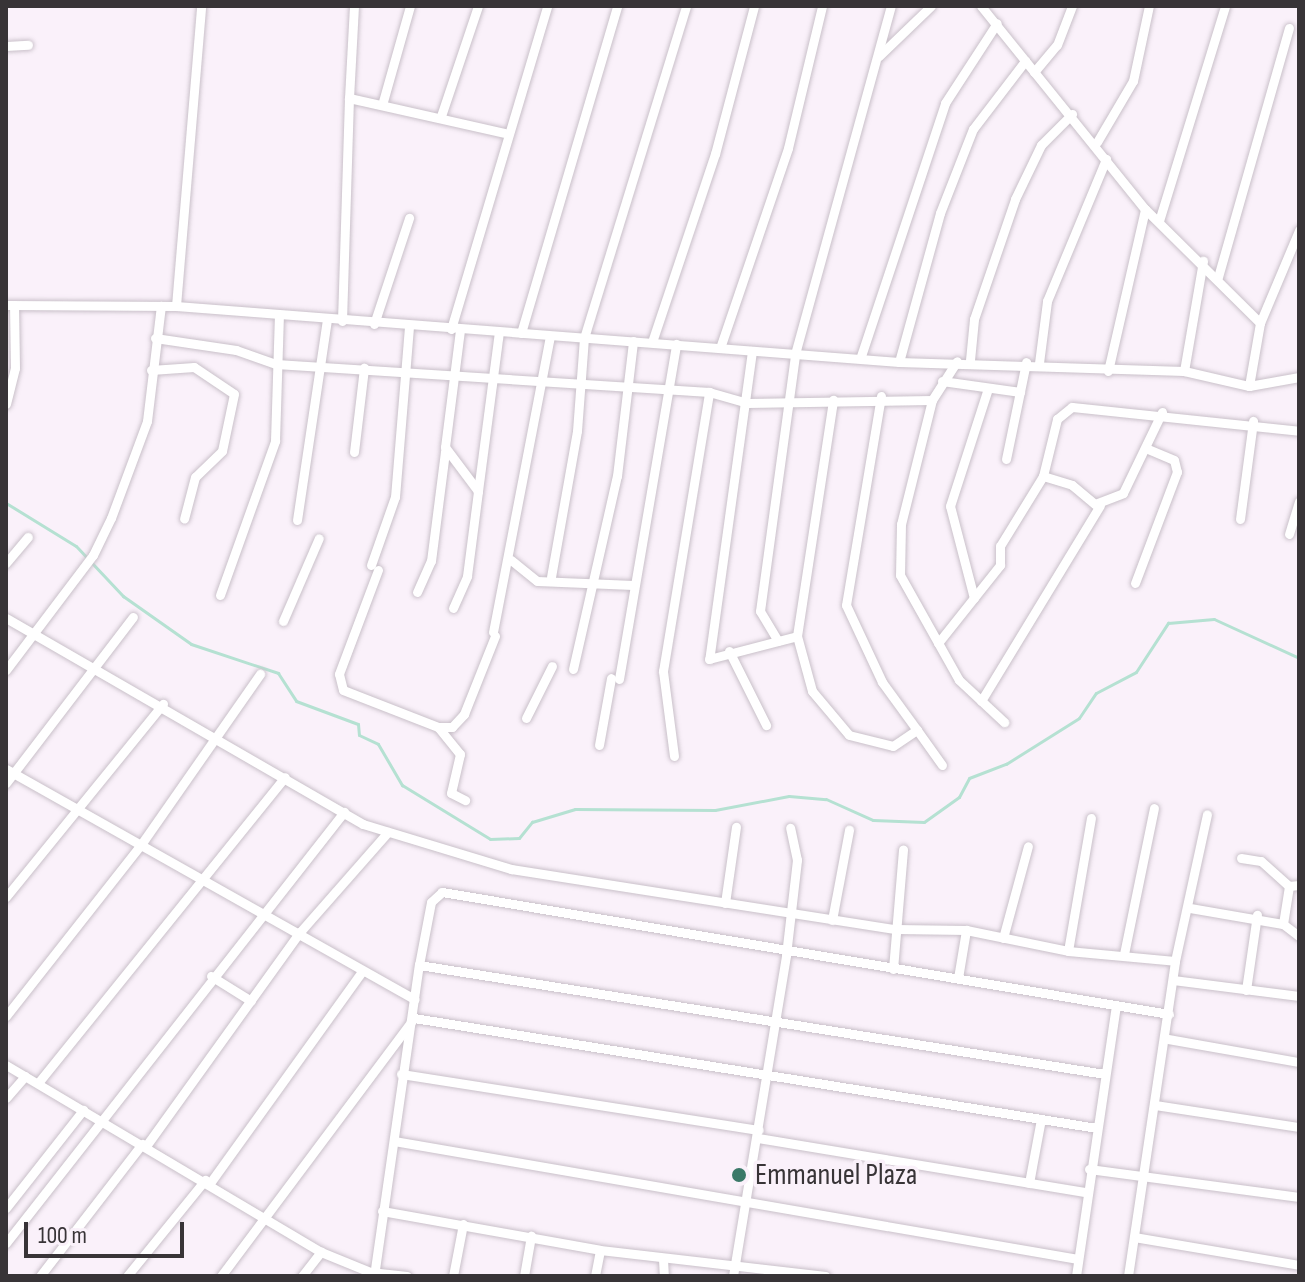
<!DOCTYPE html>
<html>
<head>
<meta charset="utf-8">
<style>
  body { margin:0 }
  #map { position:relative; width:1305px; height:1282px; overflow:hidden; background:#faf1fa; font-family:"Sofia Sans Condensed",sans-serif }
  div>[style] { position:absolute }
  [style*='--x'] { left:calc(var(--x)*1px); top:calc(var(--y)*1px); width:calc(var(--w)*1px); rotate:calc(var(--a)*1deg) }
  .stream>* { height:3px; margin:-1.5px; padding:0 1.5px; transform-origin:1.5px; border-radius:1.5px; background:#b5e1d2 }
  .roads { filter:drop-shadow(0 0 2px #c9c0c9) drop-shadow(0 0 2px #c9c0c9) }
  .street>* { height:9px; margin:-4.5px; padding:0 4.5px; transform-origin:4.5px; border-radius:4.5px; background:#fff }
  .dots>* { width:22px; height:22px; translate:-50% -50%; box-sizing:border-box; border:4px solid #faf1fa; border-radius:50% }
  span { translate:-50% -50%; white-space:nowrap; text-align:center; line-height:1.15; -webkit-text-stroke:7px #faf1fa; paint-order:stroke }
  .poi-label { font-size:30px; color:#383437 }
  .left { translate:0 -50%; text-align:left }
  .frame { position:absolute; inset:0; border:8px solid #383437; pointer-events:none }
  .scale { position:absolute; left:24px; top:1222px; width:160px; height:36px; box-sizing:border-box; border:4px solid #383437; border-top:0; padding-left:10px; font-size:24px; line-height:28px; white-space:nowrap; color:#383437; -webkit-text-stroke:6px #faf1fa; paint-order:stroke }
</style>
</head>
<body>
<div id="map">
  <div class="stream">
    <i style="--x:6;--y:503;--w:82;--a:31.6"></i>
    <i style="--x:76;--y:546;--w:69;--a:46.8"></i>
    <i style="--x:123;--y:596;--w:83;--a:35.2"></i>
    <i style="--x:191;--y:644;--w:92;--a:18.4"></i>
    <i style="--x:278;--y:673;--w:33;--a:57"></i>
    <i style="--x:296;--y:701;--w:66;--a:20.4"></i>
    <i style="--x:358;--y:724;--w:11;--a:85"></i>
    <i style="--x:359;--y:735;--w:21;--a:25"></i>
    <i style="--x:378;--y:744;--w:48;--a:59.7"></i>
    <i style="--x:402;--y:785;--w:103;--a:31.5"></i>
    <i style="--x:490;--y:839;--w:29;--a:-2"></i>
    <i style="--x:519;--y:838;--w:21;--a:-51"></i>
    <i style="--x:532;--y:822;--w:45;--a:-16.8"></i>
    <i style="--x:575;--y:809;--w:140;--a:0.4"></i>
    <i style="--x:715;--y:810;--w:75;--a:-10.7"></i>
    <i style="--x:789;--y:796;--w:37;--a:5"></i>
    <i style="--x:826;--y:799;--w:51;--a:24.1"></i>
    <i style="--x:873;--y:820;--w:51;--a:2.2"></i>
    <i style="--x:924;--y:822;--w:43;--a:-35.5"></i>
    <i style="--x:959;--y:797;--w:21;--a:-62"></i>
    <i style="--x:969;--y:778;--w:40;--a:-21"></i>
    <i style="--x:1006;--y:764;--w:86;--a:-32.2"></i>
    <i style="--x:1079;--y:718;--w:30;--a:-56"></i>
    <i style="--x:1096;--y:693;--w:45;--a:-27.7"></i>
    <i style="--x:1136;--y:672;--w:59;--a:-56.9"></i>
    <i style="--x:1168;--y:623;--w:46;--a:-5"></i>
    <i style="--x:1214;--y:619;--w:94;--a:24.6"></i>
  </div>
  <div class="roads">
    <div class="street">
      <i style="--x:354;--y:6;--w:92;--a:93.1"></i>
      <i style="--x:349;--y:98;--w:159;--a:12.7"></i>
      <i style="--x:981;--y:6;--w:261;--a:51.1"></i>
      <i style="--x:1145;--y:209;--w:162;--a:44.7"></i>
      <i style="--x:1260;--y:323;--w:64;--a:99.9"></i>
      <i style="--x:6;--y:46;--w:22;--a:-3"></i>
      <i style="--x:879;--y:56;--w:72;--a:-43.9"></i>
      <i style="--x:1034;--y:72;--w:35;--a:-50"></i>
      <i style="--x:1057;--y:45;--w:42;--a:-69"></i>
      <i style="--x:382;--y:105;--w:103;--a:-74.2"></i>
      <i style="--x:441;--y:116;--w:116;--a:-71.4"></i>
      <i style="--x:1097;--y:142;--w:71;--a:-59.5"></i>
      <i style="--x:1133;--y:81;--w:77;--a:-78"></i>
      <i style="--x:1159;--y:221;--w:225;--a:-72.9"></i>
      <i style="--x:1218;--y:277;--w:259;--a:-74.1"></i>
      <i style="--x:6;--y:305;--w:170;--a:0.3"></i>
      <i style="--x:176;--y:306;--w:725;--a:4.43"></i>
      <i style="--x:899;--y:362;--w:285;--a:1.8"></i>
      <i style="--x:1184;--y:371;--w:67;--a:13"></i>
      <i style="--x:1249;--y:386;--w:51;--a:-10.2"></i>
      <i style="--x:176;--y:306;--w:301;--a:-85.2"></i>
      <i style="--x:342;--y:321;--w:223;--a:-88.2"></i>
      <i style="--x:1260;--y:323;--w:101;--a:-67.2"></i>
      <i style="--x:374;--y:324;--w:112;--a:-71.7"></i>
      <i style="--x:451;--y:329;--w:337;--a:-73.4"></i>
      <i style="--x:521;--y:333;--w:341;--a:-73.6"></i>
      <i style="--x:155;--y:338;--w:82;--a:8.4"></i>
      <i style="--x:236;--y:350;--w:42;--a:19.3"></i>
      <i style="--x:276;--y:364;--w:434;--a:3.7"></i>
      <i style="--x:652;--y:342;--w:198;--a:-71.5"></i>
      <i style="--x:715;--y:154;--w:153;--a:-75.2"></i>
      <i style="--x:720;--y:348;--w:211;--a:-71.2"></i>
      <i style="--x:788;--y:148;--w:146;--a:-76.5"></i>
      <i style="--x:752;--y:351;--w:311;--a:97.9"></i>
      <i style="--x:709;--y:659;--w:91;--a:-14.6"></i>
      <i style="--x:797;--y:636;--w:57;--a:74.7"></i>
      <i style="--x:812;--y:691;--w:57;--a:49.9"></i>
      <i style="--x:849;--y:735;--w:45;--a:14"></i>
      <i style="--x:893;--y:746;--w:29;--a:-34"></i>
      <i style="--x:917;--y:730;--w:43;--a:54.5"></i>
      <i style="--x:861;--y:356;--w:267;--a:-71.6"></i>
      <i style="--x:945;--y:103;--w:95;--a:-57"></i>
      <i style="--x:970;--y:360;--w:41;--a:-84.4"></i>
      <i style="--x:974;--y:319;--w:127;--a:-71.1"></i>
      <i style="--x:1015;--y:199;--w:60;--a:-64.3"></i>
      <i style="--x:1041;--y:145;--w:44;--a:-45"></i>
      <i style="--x:899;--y:362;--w:155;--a:-74.6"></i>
      <i style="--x:940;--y:213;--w:90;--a:-68.6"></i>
      <i style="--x:973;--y:129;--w:86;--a:-52.6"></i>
      <i style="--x:1039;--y:363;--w:63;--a:-82.6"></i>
      <i style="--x:1047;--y:301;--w:154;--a:-67.4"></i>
      <i style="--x:151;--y:370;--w:43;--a:-4"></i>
      <i style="--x:194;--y:367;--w:48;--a:34"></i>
      <i style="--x:234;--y:394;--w:58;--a:101.9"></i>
      <i style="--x:222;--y:451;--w:37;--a:136"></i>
      <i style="--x:195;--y:477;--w:43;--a:104.7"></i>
      <i style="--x:1108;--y:371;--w:166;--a:-77.1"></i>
      <i style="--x:1184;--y:371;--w:112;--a:-80.2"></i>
      <i style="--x:942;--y:381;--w:79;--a:8"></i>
      <i style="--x:881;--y:396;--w:212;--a:99.5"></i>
      <i style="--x:846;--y:605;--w:85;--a:64.9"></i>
      <i style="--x:882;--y:682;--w:59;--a:53.9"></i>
      <i style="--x:932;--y:400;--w:46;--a:-57.3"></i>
      <i style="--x:6;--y:404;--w:37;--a:-76"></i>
      <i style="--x:15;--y:368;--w:63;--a:-90.9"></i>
      <i style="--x:354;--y:452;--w:85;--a:-83.2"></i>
      <i style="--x:1006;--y:459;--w:99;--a:-78.3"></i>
      <i style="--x:1043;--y:476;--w:30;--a:17"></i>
      <i style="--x:1072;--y:485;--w:30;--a:40"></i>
      <i style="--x:1095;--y:504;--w:30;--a:-21"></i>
      <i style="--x:1123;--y:493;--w:90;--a:-64.3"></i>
      <i style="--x:478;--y:491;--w:160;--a:-82.5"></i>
      <i style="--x:1240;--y:519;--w:99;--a:-82.4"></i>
      <i style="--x:297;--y:520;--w:202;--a:-81.5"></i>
      <i style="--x:1289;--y:534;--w:34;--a:-73"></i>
      <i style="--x:511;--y:560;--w:33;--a:39"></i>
      <i style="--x:537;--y:581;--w:96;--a:2.4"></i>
      <i style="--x:6;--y:563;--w:34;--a:-50"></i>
      <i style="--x:371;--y:565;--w:72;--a:-70.6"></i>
      <i style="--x:395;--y:497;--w:172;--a:-85.3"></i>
      <i style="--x:378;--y:570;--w:111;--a:110.6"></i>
      <i style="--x:339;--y:674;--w:16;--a:76"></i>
      <i style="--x:343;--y:690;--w:102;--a:21.3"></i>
      <i style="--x:438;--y:727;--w:35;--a:51"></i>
      <i style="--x:460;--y:754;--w:40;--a:103"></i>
      <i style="--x:451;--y:793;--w:16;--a:27"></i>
      <i style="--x:551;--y:577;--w:148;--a:-79.9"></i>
      <i style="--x:577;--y:431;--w:93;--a:-85.7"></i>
      <i style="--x:584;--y:338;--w:347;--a:-72.9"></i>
      <i style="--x:1135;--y:583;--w:119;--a:-69.3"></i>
      <i style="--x:1177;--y:472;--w:12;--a:-104"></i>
      <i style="--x:1174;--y:460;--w:30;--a:-157"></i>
      <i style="--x:417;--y:592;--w:34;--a:-66"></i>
      <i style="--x:431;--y:561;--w:111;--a:-82.7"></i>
      <i style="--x:220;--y:595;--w:164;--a:-70.3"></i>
      <i style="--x:275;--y:441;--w:125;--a:-88.2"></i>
      <i style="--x:974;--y:598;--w:95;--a:-104.6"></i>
      <i style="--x:950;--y:506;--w:124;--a:-72.1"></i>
      <i style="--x:453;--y:608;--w:35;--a:-66"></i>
      <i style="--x:467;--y:576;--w:86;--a:-82.6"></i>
      <i style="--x:478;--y:491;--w:55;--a:-126.9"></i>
      <i style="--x:445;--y:447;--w:118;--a:-82.7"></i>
      <i style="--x:6;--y:618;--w:412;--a:30"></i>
      <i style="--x:363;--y:824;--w:155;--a:16.9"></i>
      <i style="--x:511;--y:869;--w:390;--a:8.9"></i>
      <i style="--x:896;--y:929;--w:70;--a:0.8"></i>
      <i style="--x:966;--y:930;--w:104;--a:11.6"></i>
      <i style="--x:1068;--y:951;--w:107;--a:5.3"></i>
      <i style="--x:283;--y:621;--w:90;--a:-66.6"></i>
      <i style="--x:493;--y:632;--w:301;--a:-79.1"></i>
      <i style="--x:797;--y:636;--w:239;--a:-81.3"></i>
      <i style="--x:778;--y:641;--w:35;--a:-121"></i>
      <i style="--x:760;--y:611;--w:259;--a:-82.2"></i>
      <i style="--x:795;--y:354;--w:361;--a:-74.6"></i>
      <i style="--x:938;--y:643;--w:100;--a:-51.5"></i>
      <i style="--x:1000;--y:565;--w:19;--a:-90"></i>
      <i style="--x:1000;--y:546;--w:82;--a:-58.4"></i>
      <i style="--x:1043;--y:476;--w:59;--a:-76.2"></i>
      <i style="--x:1057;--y:419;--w:19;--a:-39"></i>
      <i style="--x:1072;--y:407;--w:228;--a:6"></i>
      <i style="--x:729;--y:651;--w:83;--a:63.4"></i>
      <i style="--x:573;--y:669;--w:198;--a:-77.2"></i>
      <i style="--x:617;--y:476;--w:136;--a:-83.2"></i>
      <i style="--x:6;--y:670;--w:144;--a:-52.9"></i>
      <i style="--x:93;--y:555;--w:41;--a:-64.1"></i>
      <i style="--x:111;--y:518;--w:103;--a:-69.6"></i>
      <i style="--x:147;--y:421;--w:116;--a:-83.1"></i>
      <i style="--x:619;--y:679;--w:340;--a:-80.3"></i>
      <i style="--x:981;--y:701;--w:229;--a:-58.7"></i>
      <i style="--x:526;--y:718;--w:58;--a:-63.4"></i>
      <i style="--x:438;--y:727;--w:14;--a:0"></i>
      <i style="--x:452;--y:727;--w:18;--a:-47"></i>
      <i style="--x:464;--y:714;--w:84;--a:-68.3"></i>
      <i style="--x:599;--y:745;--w:68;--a:-79.8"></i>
      <i style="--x:674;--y:756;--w:86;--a:-97.4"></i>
      <i style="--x:663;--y:671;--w:283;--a:-80.6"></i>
      <i style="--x:709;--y:392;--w:40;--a:16"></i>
      <i style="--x:747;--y:403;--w:185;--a:-0.9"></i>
      <i style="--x:932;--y:400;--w:128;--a:104"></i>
      <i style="--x:901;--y:524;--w:51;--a:91.1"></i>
      <i style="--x:900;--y:575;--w:120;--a:60.7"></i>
      <i style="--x:959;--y:680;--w:62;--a:43"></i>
      <i style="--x:6;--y:769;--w:469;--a:29.4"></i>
      <i style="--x:6;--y:783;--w:209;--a:-52.6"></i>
      <i style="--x:1241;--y:858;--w:20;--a:9"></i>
      <i style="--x:1261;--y:861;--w:38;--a:42"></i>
      <i style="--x:1289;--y:886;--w:10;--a:-6"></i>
      <i style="--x:6;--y:897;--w:249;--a:-50.9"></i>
      <i style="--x:725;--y:903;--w:77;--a:-81.8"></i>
      <i style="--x:1190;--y:908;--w:94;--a:9.8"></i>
      <i style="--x:1283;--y:924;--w:38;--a:-81"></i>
      <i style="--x:832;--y:920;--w:92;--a:-79.3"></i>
      <i style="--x:1283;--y:924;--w:20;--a:37"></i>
      <i style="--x:1003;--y:938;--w:95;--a:-74.8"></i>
      <i style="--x:1068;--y:951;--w:135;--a:-80.2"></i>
      <i style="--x:1124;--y:954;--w:149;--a:-78.4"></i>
      <i style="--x:419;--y:965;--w:695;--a:9.03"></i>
      <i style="--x:893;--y:969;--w:120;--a:-85.2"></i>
      <i style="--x:211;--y:976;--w:47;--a:32"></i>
      <i style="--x:958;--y:978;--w:49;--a:-80.5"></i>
      <i style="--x:1173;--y:980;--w:127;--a:7.2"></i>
      <i style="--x:1246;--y:990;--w:76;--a:-81.7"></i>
      <i style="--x:6;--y:1016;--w:216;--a:-51.8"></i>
      <i style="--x:140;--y:846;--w:210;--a:-55.1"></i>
      <i style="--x:1168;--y:1039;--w:133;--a:10"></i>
      <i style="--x:6;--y:1065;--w:366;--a:30.7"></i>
      <i style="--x:321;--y:1252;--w:53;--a:22.2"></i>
      <i style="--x:370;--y:1272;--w:37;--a:6"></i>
      <i style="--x:401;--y:1074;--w:362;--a:8.9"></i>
      <i style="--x:38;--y:1083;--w:393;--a:-51.1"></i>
      <i style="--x:6;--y:1098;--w:29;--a:-49"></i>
      <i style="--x:1155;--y:1105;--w:146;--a:8.7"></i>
      <i style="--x:758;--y:1138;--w:331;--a:9.4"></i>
      <i style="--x:394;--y:1141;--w:694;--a:9.79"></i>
      <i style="--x:146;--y:1146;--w:264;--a:-54.3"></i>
      <i style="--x:300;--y:932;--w:133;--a:-48.7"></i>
      <i style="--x:1089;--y:1169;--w:212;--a:7.6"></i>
      <i style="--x:210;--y:1183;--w:259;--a:-54.3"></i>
      <i style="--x:1029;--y:1183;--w:65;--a:-79.4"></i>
      <i style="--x:6;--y:1208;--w:125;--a:-51.8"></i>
      <i style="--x:382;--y:1211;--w:221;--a:10.1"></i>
      <i style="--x:600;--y:1250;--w:227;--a:6.6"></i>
      <i style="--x:1134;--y:1237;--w:167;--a:9.6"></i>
      <i style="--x:6;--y:1243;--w:548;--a:-51.9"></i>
      <i style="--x:663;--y:1259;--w:17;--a:87"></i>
      <i style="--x:40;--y:1276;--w:167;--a:-52.3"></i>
      <i style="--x:127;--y:1276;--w:124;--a:-50.9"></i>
      <i style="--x:221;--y:1276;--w:322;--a:-53.2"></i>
      <i style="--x:414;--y:1018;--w:692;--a:9.15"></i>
      <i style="--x:302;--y:1276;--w:31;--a:-52"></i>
      <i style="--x:374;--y:1276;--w:314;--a:-81.8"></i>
      <i style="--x:419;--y:965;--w:64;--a:-79.2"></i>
      <i style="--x:431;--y:902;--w:15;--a:-42"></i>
      <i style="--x:442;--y:892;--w:737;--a:9.53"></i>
      <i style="--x:453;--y:1276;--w:53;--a:-79.1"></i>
      <i style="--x:524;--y:1276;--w:41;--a:-80.1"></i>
      <i style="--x:595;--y:1276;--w:26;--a:-79"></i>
      <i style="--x:733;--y:1276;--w:325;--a:-80.6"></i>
      <i style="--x:786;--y:955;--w:96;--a:-83.4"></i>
      <i style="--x:797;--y:860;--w:33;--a:-102"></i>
      <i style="--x:1076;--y:1276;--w:274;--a:-81.6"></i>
      <i style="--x:1128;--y:1276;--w:318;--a:-81.5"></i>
      <i style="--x:1175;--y:961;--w:150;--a:-77.7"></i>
    </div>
  </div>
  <div class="dots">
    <i style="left:739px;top:1175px;background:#3a7968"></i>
  </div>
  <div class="poi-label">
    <span class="left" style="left:755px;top:1175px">Emmanuel Plaza</span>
  </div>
  <div class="frame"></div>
  <div class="scale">100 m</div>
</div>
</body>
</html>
